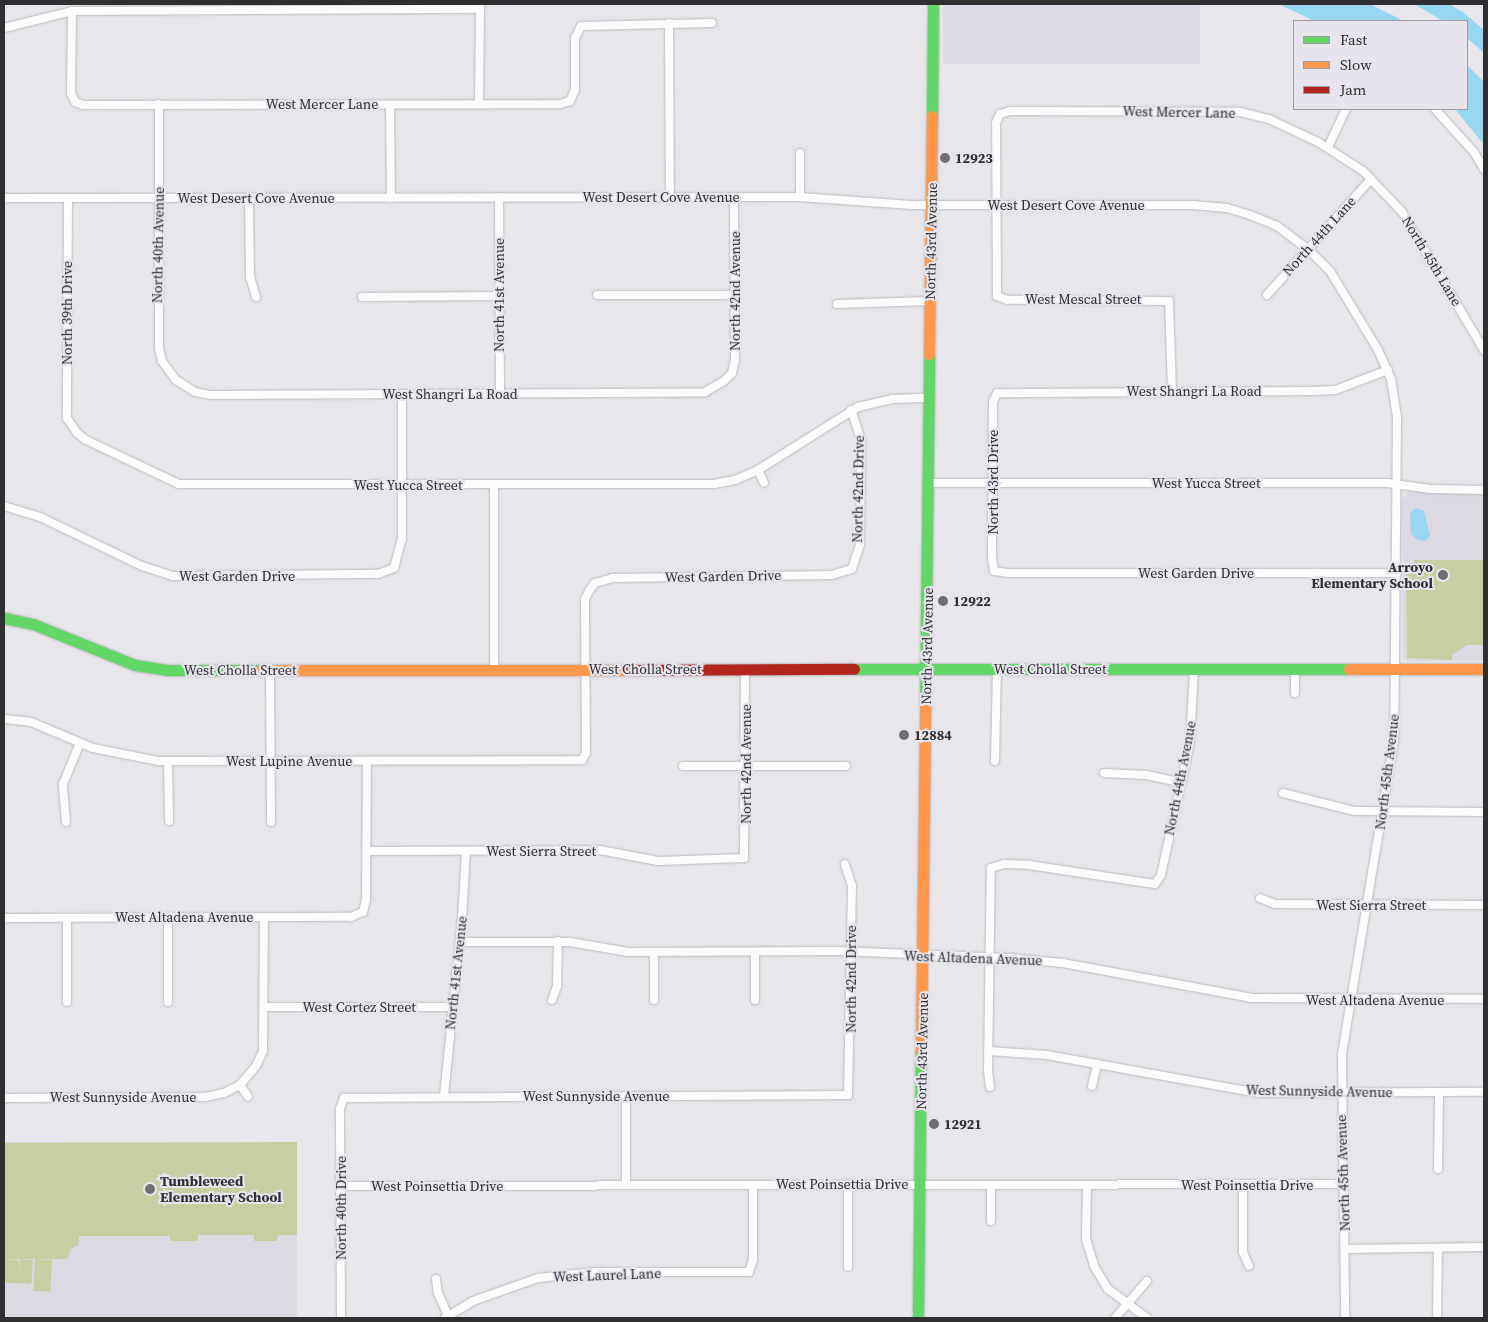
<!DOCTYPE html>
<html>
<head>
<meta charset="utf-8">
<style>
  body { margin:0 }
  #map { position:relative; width:1488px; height:1322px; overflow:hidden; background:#e8e6eb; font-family:"Source Serif 4",serif }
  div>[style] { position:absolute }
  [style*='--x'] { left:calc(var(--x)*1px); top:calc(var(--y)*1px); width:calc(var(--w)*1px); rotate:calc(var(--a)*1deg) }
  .built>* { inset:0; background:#dcd9e3; transform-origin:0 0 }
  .green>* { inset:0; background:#c7cfa2; transform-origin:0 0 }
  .water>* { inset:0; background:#97d7f1 }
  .roads { filter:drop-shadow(0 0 1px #bbbabd) drop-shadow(0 0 1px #bbbabd) }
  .street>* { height:8px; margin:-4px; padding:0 4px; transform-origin:4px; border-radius:4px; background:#fcfbfc }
  .fast>* { height:11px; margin:-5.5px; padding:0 5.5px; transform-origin:5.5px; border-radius:5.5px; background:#63d668 }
  .slow>* { height:11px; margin:-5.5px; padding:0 5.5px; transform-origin:5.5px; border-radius:5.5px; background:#ff974d }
  .jam>* { height:11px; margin:-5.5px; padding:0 5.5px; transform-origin:5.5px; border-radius:5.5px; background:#b3261e }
  .dots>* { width:14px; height:14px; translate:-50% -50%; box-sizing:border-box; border:2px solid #e7e4ed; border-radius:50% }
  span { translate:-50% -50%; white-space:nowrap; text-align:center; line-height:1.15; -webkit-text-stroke:4px #e7e4ed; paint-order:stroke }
  .street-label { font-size:14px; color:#2f2e31 }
  .poi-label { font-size:14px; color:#2f2e31; font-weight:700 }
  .left { translate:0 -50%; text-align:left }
  .right { translate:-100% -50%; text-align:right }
  .frame { position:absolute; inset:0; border:5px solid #2f2e31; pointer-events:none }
  .legend { position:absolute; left:1293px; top:20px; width:175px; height:90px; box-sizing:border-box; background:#e7e4ed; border:1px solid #9d9ba2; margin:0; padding:6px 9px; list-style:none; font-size:15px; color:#2f2e31 }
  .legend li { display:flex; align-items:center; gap:10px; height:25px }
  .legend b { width:25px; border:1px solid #9d9ba2 }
</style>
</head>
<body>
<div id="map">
  <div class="built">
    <i style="left:943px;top:4px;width:257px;height:60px"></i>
    <i style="clip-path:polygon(1409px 491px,1484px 495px,1484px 661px,1408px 661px,1403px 658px,1402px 499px)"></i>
    <i style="left:297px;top:1142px;width:176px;height:293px;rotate:90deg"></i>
  </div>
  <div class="green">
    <i style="clip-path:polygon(1414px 560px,1484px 560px,1484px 645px,1467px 645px,1452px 655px,1452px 660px,1407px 658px,1406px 569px,1414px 569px)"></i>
    <i style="clip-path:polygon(297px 1142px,297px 1235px,278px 1235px,277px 1241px,254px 1241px,254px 1235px,198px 1235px,198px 1241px,170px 1241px,170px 1236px,79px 1236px,79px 1245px,72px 1248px,67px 1259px,5px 1259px,19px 1260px,19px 1283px,6px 1283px,5px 1279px,4px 1292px,4px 1143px)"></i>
    <i style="left:20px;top:1259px;width:13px;height:24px;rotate:4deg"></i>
    <i style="left:35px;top:1259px;width:17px;height:32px;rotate:3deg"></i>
  </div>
  <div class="water">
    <i style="clip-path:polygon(1278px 4px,1370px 4px,1404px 21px,1315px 21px)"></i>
    <i style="clip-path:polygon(1414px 4px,1449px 4px,1463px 12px,1484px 30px,1484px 53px,1467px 38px,1467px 21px,1443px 21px)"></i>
    <i style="clip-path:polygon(1467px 65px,1484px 82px,1484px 145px,1455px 109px,1467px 109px)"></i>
    <i style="clip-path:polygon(1416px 508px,1424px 511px,1430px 536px,1425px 541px,1418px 540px,1411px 534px,1410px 513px)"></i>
  </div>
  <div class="roads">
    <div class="street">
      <i style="--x:72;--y:11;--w:82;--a:90.7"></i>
      <i style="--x:71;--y:93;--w:10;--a:66"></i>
      <i style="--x:75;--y:102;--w:9;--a:21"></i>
      <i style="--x:83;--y:105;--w:477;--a:-0.1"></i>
      <i style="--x:560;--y:104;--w:10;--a:-17"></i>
      <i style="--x:570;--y:101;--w:12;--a:-66"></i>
      <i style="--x:575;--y:90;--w:52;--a:-90"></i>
      <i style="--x:575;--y:38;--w:13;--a:-63"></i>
      <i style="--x:581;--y:26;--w:131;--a:-1.3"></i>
      <i style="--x:669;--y:23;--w:174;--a:89.7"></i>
      <i style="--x:4;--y:28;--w:70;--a:-14"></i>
      <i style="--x:72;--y:11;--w:408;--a:-0.3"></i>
      <i style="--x:159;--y:104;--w:244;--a:90"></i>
      <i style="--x:159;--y:348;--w:13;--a:77"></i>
      <i style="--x:162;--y:361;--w:24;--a:54"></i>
      <i style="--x:176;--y:380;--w:22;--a:32"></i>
      <i style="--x:195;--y:392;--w:15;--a:11"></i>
      <i style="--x:210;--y:395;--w:495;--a:-0.3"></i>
      <i style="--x:705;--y:392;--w:22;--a:-30"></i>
      <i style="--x:724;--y:381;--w:11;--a:-45"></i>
      <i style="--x:732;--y:373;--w:13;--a:-77"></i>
      <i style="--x:735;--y:360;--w:163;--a:-90.4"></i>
      <i style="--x:479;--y:104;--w:100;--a:-89.4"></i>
      <i style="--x:390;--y:105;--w:93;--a:89.4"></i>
      <i style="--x:1435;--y:109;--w:58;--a:47.8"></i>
      <i style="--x:1474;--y:152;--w:20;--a:60"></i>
      <i style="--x:1328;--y:147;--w:42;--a:-64.7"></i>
      <i style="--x:800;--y:153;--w:44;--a:90"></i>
      <i style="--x:499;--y:197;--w:196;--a:89.7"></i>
      <i style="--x:4;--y:198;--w:796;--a:-0.07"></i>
      <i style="--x:800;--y:197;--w:111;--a:4.1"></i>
      <i style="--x:911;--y:205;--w:282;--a:0"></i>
      <i style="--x:1193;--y:205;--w:34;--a:5"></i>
      <i style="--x:1227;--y:208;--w:24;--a:17"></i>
      <i style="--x:1250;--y:215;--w:29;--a:22"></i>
      <i style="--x:1277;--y:226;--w:39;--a:37"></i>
      <i style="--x:1308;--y:249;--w:31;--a:45"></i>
      <i style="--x:1330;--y:271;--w:92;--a:58.7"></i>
      <i style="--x:1378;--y:350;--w:32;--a:66"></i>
      <i style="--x:1391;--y:379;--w:39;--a:81"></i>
      <i style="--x:1397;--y:418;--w:322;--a:90.5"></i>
      <i style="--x:1394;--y:740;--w:319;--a:99.4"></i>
      <i style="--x:1342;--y:1055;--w:263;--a:89.3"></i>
      <i style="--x:68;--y:199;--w:219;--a:90.3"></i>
      <i style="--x:67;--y:418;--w:18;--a:56"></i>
      <i style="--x:77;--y:433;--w:11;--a:38"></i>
      <i style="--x:86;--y:440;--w:103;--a:25.3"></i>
      <i style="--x:179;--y:484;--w:535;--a:0"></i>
      <i style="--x:714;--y:484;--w:21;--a:-11"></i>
      <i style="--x:735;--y:480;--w:25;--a:-23"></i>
      <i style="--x:758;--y:470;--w:118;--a:-32.2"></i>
      <i style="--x:858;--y:407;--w:35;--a:-13"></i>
      <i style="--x:892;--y:399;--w:37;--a:-2"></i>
      <i style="--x:249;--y:199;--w:78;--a:89.3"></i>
      <i style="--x:250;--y:277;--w:21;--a:73"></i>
      <i style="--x:597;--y:295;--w:138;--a:0"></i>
      <i style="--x:1267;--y:295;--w:156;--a:-48.1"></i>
      <i style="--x:362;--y:297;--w:137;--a:-0.4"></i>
      <i style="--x:837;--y:304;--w:93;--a:-1.8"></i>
      <i style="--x:1388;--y:370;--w:57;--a:159.3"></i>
      <i style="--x:1335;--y:390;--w:20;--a:177"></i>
      <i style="--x:1315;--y:391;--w:318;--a:179.6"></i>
      <i style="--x:997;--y:393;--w:10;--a:114"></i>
      <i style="--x:993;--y:402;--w:156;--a:90.4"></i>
      <i style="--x:992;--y:558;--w:13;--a:81"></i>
      <i style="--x:994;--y:571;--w:15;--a:8"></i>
      <i style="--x:1009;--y:573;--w:388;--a:0"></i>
      <i style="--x:1172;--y:391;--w:90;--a:-91.9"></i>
      <i style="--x:1169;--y:301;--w:162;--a:-179.6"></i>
      <i style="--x:1007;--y:300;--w:11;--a:-158"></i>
      <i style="--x:997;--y:296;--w:173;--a:-90.3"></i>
      <i style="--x:996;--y:123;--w:10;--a:-66"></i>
      <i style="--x:1000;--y:114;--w:10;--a:-17"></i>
      <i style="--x:1010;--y:111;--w:230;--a:0.2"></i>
      <i style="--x:1240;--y:112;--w:32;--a:14"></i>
      <i style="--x:1271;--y:120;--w:52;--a:25.1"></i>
      <i style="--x:1318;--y:142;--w:54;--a:32.8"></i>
      <i style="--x:1363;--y:171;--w:57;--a:46.4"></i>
      <i style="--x:1402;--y:212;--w:161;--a:59.3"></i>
      <i style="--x:758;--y:470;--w:14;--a:65"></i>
      <i style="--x:928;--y:483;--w:459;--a:0"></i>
      <i style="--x:1387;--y:483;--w:44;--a:7.8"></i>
      <i style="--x:1431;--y:489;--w:53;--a:1.1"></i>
      <i style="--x:4;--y:506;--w:38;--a:17"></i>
      <i style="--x:40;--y:517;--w:113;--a:25.7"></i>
      <i style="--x:142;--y:566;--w:33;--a:18"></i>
      <i style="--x:173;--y:576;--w:205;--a:-0.6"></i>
      <i style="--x:378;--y:574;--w:17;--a:-21"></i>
      <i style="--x:394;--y:568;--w:30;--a:-75"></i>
      <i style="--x:402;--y:539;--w:145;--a:-90"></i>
      <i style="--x:494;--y:669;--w:184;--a:-90"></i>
      <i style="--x:270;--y:670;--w:152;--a:89.6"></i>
      <i style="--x:1295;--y:693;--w:24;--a:-90"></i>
      <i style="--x:4;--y:719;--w:27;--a:6"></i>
      <i style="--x:31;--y:722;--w:67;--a:22.8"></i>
      <i style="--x:93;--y:748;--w:66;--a:11.3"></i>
      <i style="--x:158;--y:761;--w:424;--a:-0.1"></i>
      <i style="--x:582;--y:760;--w:8;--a:-60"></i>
      <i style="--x:586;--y:753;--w:154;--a:-90.4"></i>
      <i style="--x:585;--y:599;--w:9;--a:-63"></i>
      <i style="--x:589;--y:591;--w:10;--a:-53"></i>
      <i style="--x:595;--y:583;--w:18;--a:-16"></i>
      <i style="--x:612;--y:578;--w:220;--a:-0.8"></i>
      <i style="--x:832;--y:575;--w:21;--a:-17"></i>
      <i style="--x:852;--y:569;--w:26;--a:-72"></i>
      <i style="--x:860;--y:544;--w:104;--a:-89.4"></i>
      <i style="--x:861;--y:440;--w:32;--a:-108"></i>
      <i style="--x:168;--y:761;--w:60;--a:89"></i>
      <i style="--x:995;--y:761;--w:92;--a:-88.8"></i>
      <i style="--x:683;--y:766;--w:163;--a:0"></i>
      <i style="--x:1104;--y:773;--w:42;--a:2.7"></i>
      <i style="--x:1146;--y:775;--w:35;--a:12"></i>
      <i style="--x:1283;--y:793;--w:73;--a:14.2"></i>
      <i style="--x:1354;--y:811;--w:130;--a:0.4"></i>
      <i style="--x:66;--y:822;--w:38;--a:-95"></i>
      <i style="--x:63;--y:784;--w:44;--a:-67.5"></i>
      <i style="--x:367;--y:851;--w:233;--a:-0.2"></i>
      <i style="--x:600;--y:850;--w:59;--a:10.7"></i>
      <i style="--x:658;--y:861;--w:86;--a:-2"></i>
      <i style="--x:744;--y:858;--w:189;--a:-89.7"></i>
      <i style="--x:1260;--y:898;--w:16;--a:22"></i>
      <i style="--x:1275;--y:904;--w:209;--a:0.3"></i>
      <i style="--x:4;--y:918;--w:347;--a:-0.2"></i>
      <i style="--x:351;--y:917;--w:13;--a:-23"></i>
      <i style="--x:363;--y:912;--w:12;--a:-76"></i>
      <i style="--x:366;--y:900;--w:139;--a:-89.6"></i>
      <i style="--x:67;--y:918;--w:84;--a:90"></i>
      <i style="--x:460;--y:942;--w:110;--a:0"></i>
      <i style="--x:570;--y:942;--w:59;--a:9.8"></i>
      <i style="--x:628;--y:952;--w:209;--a:-0.3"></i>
      <i style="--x:837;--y:951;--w:172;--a:2.3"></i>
      <i style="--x:1009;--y:958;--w:54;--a:5.3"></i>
      <i style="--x:1063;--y:963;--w:191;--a:10.5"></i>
      <i style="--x:1251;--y:998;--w:233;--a:0.2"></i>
      <i style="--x:755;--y:952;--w:48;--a:90"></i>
      <i style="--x:552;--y:1000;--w:15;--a:-70"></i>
      <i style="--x:557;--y:986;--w:45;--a:-88.7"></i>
      <i style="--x:654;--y:1000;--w:48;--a:-90"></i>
      <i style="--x:168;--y:1002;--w:85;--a:-90"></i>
      <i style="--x:264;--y:1007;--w:189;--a:0"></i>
      <i style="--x:988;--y:1051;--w:59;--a:3.9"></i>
      <i style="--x:1047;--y:1055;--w:214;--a:10.2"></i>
      <i style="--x:1258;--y:1093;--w:226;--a:-0.3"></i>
      <i style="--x:240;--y:1085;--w:14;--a:56"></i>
      <i style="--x:1092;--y:1086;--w:23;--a:-77"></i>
      <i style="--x:990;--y:1087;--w:16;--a:-97"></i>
      <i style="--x:988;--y:1071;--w:203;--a:-89.2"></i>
      <i style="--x:991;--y:868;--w:14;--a:-17"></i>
      <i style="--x:1004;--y:864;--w:25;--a:2"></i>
      <i style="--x:1029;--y:865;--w:127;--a:8.6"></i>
      <i style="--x:1155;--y:884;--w:11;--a:-56"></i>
      <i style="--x:1161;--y:875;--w:136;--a:-77.7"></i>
      <i style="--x:1190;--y:742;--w:72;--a:-86.8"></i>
      <i style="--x:444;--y:1096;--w:178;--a:-84.2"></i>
      <i style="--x:462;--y:919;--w:68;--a:-86.6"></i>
      <i style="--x:626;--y:1096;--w:89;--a:90"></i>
      <i style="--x:4;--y:1098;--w:201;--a:-0.3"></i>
      <i style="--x:205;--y:1097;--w:19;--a:-12"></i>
      <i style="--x:224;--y:1093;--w:18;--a:-27"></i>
      <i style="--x:240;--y:1085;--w:25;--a:-50"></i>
      <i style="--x:256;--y:1066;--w:17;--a:-65"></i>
      <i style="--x:263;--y:1051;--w:134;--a:-89.6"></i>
      <i style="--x:1438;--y:1169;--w:76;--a:-89.2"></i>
      <i style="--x:848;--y:1184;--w:83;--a:90"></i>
      <i style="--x:1243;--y:1184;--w:68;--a:90"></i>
      <i style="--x:1243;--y:1252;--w:15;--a:67"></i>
      <i style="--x:1087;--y:1185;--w:54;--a:91.1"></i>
      <i style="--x:1086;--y:1239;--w:28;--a:73"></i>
      <i style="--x:1094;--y:1266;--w:27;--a:59"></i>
      <i style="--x:1108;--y:1289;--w:49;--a:36.6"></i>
      <i style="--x:341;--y:1186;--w:1003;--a:-0.11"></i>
      <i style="--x:991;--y:1221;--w:36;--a:-90"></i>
      <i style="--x:1346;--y:1249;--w:138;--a:-0.8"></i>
      <i style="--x:436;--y:1279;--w:14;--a:82"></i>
      <i style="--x:438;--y:1293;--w:27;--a:66"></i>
      <i style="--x:341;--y:1318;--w:209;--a:-90.3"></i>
      <i style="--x:340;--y:1109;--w:12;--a:-70"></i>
      <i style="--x:344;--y:1098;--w:504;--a:-0.34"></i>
      <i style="--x:848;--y:1095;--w:209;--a:-88.9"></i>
      <i style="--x:852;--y:886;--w:23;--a:-108"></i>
      <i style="--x:445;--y:1318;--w:33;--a:-31"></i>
      <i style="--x:473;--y:1301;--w:69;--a:-19.5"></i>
      <i style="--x:538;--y:1278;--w:56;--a:-6.1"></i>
      <i style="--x:594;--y:1272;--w:155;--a:0"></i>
      <i style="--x:749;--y:1272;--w:13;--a:-72"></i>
      <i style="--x:753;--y:1260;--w:75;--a:-90"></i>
      <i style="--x:1115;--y:1318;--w:49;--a:-49.1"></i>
      <i style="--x:1437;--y:1318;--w:68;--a:-89.2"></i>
    </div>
    <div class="fast">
      <i style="--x:932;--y:116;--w:112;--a:-89.5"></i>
      <i style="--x:4;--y:618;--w:30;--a:12"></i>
      <i style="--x:33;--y:624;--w:110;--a:21.9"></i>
      <i style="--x:135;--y:665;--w:33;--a:9"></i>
      <i style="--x:168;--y:670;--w:93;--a:0"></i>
      <i style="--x:854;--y:669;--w:495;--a:0"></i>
      <i style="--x:925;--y:699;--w:345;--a:-89.3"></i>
      <i style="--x:918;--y:1318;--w:268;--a:-89.4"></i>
    </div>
    <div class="slow">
      <i style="--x:929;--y:354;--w:238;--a:-89.3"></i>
      <i style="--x:1349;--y:669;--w:135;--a:0"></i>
      <i style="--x:261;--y:670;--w:367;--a:0"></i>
      <i style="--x:921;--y:1050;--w:351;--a:-89.3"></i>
    </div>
    <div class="jam">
      <i style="--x:628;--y:670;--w:226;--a:-0.3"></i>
    </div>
  </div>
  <div class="dots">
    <i style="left:945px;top:158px;background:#706e72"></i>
    <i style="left:1443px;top:575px;background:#706e72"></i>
    <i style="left:943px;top:601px;background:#706e72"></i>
    <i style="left:904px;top:735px;background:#706e72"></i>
    <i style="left:934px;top:1124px;background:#706e72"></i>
    <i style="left:150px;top:1189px;background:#706e72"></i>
  </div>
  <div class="street-label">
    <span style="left:322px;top:104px">West Mercer Lane</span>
    <span style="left:1179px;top:112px;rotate:1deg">West Mercer Lane</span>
    <span style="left:661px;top:197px">West Desert Cove Avenue</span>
    <span style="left:256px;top:198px">West Desert Cove Avenue</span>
    <span style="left:1066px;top:205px">West Desert Cove Avenue</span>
    <span style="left:1319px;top:236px;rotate:-48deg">North 44th Lane</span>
    <span style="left:931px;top:241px;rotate:-89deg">North 43rd Avenue</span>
    <span style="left:158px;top:245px;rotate:-89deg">North 40th Avenue</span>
    <span style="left:1432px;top:261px;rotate:59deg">North 45th Lane</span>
    <span style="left:735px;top:291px;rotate:-90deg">North 42nd Avenue</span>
    <span style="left:499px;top:295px;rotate:-90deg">North 41st Avenue</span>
    <span style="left:1083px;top:299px">West Mescal Street</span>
    <span style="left:67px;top:313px;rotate:-90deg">North 39th Drive</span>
    <span style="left:1194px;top:391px">West Shangri La Road</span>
    <span style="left:450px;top:394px">West Shangri La Road</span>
    <span style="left:993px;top:482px;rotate:-90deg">North 43rd Drive</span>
    <span style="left:1206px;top:483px">West Yucca Street</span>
    <span style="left:408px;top:485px">West Yucca Street</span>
    <span style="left:858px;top:489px;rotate:-89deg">North 42nd Drive</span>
    <span style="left:1196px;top:573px">West Garden Drive</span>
    <span style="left:237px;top:576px">West Garden Drive</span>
    <span style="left:723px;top:576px;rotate:-1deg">West Garden Drive</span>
    <span style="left:927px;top:646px;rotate:-89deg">North 43rd Avenue</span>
    <span style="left:645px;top:669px">West Cholla Street</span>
    <span style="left:1050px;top:669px">West Cholla Street</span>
    <span style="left:240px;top:670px">West Cholla Street</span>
    <span style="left:289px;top:761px">West Lupine Avenue</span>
    <span style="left:746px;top:764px;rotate:-90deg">North 42nd Avenue</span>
    <span style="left:1387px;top:772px;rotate:-83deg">North 45th Avenue</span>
    <span style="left:1180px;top:778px;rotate:-79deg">North 44th Avenue</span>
    <span style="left:541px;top:851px">West Sierra Street</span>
    <span style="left:1371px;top:905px">West Sierra Street</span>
    <span style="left:184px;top:917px">West Altadena Avenue</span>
    <span style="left:973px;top:958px;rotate:2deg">West Altadena Avenue</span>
    <span style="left:456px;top:973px;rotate:-84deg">North 41st Avenue</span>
    <span style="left:851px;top:979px;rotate:-90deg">North 42nd Drive</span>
    <span style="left:1375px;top:1000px">West Altadena Avenue</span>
    <span style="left:359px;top:1007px">West Cortez Street</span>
    <span style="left:922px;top:1051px;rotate:-89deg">North 43rd Avenue</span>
    <span style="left:1319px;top:1091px;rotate:1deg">West Sunnyside Avenue</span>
    <span style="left:596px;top:1096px">West Sunnyside Avenue</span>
    <span style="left:123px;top:1097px">West Sunnyside Avenue</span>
    <span style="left:1343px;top:1173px;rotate:-92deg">North 45th Avenue</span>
    <span style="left:842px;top:1184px">West Poinsettia Drive</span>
    <span style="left:1247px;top:1185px">West Poinsettia Drive</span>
    <span style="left:437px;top:1186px">West Poinsettia Drive</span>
    <span style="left:341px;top:1208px;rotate:-90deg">North 40th Drive</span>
    <span style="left:607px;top:1275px;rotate:-2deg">West Laurel Lane</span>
  </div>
  <div class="poi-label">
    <span class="left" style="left:955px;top:158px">12923</span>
    <span class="right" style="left:1433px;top:575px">Arroyo<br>Elementary School</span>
    <span class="left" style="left:953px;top:601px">12922</span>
    <span class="left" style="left:914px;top:735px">12884</span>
    <span class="left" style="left:944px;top:1124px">12921</span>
    <span class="left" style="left:160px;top:1189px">Tumbleweed<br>Elementary School</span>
  </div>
  <div class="frame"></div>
  <ul class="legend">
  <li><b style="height:6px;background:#63d668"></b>Fast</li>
  <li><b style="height:6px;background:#ff974d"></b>Slow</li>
  <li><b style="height:6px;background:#b3261e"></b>Jam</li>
  </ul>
</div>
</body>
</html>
